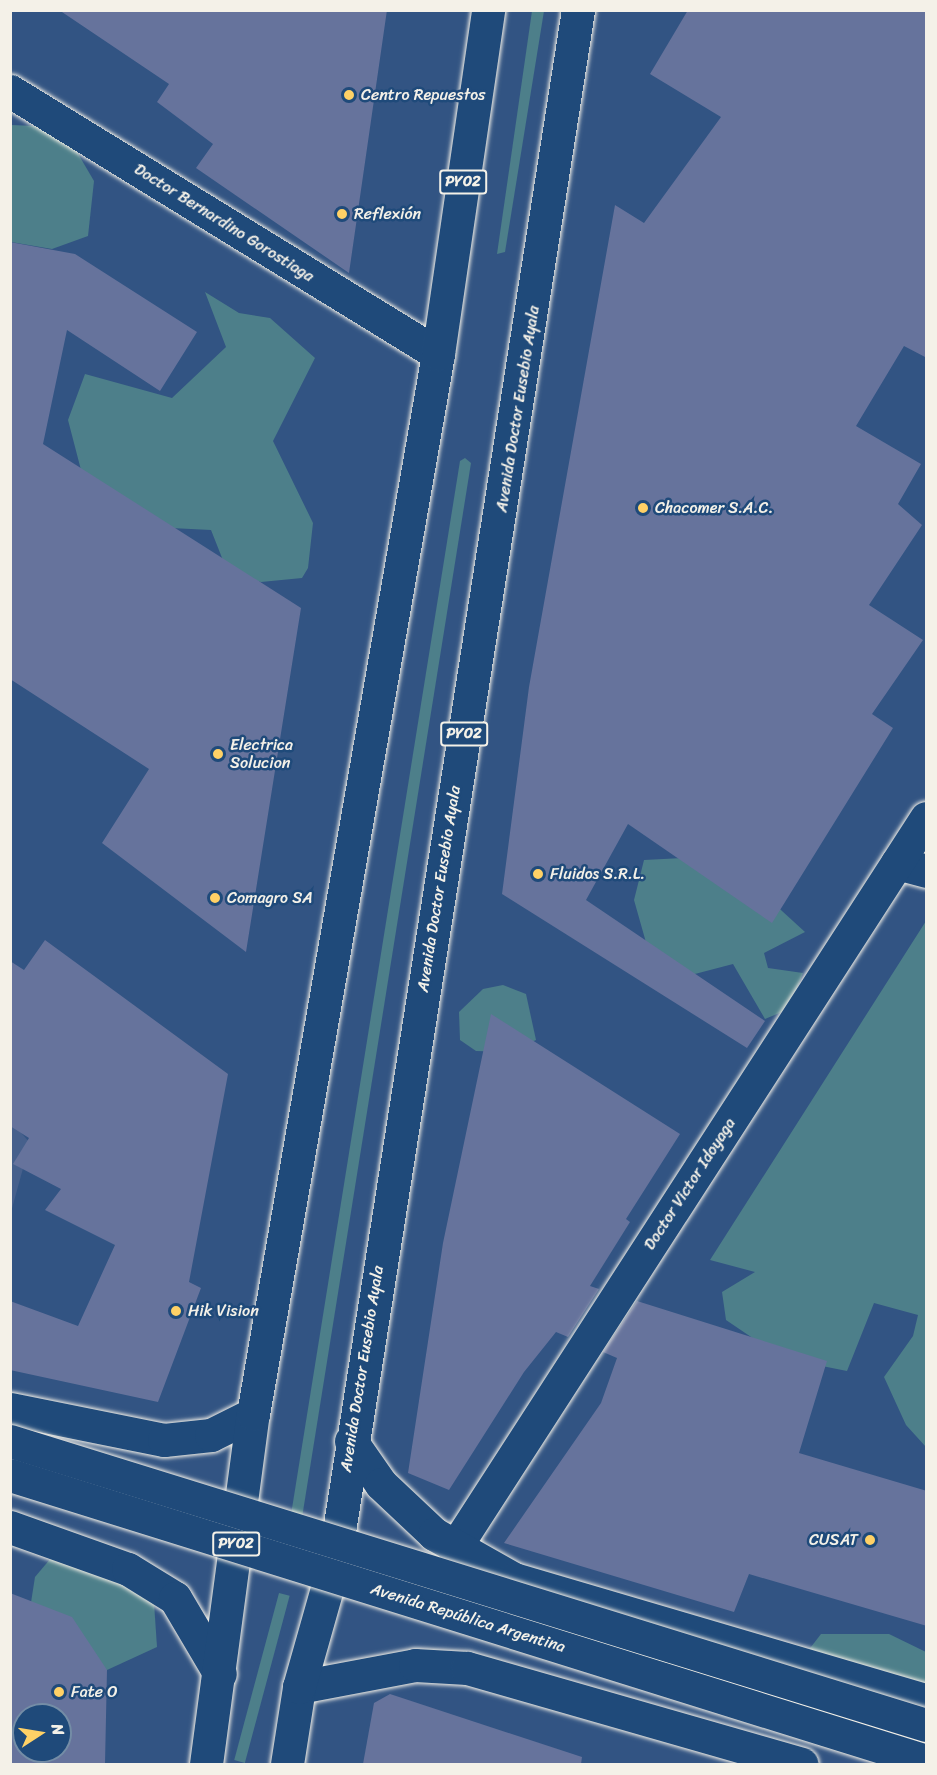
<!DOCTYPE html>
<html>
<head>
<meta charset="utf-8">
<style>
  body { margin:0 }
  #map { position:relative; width:937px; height:1775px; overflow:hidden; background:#325483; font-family:Sriracha,sans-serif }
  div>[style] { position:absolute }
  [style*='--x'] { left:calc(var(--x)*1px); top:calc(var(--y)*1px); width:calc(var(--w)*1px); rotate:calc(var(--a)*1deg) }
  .built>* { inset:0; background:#46608c }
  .green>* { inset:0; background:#4d7f8a; transform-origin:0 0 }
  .building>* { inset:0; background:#66739c }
  .roads { filter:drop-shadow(0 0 2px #f4f1e8) drop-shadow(0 0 2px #f4f1e8) }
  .minor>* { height:33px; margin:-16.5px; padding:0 16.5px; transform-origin:16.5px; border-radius:16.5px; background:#1f4a7a }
  .tertiary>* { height:33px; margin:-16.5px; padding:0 16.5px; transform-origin:16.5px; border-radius:16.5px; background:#1f4a7a }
  .trunk>* { height:33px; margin:-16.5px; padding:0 16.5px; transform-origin:16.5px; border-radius:16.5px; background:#1f4a7a }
  .bridges { filter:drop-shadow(0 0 2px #f4f1e8) drop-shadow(0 0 2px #f4f1e8) }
  .trunk-bridge>* { height:33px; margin:-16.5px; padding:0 16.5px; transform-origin:16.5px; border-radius:16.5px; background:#1f4a7a }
  .dots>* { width:16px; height:16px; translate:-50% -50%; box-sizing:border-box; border:3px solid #1f4a7a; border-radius:50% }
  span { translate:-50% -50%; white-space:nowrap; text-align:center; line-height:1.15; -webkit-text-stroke:5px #1f4a7a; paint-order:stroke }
  .shield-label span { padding:2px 4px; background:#1f4a7a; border:2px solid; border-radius:4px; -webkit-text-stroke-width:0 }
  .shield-label { font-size:15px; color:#f4f1e8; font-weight:700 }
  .poi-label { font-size:16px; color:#f4f1e8 }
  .left { translate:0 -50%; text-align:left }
  .right { translate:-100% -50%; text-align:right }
  .street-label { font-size:16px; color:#f4f1e8 }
  .frame { position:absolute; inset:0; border:12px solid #f4f1e8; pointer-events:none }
  .north { position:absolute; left:12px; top:1703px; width:60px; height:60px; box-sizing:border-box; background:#1f4a7a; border:2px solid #748da6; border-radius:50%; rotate:78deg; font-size:16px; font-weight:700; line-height:24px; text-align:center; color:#f4f1e8 }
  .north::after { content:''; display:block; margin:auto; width:21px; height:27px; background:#ffd166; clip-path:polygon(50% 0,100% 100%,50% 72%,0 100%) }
</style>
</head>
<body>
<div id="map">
  <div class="built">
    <i style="clip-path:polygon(11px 1121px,30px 1143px,11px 1212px)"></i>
  </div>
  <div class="green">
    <i style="clip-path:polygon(532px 11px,544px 11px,505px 252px,497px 254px)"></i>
    <i style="clip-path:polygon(11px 125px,36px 126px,70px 140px,94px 181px,88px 236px,52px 249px,11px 242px)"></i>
    <i style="clip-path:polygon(205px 292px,239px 313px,270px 318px,315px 358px,273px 441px,313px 523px,308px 568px,302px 578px,261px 582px,228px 573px,211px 530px,171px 528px,81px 470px,68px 420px,85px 374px,172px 398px,226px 347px)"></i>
    <i style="clip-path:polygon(465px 458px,471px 463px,301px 1524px,290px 1521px,460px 461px)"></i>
    <i style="clip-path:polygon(702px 857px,770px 900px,805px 932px,764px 953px,768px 968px,803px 973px,789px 1009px,765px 1019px,733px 964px,691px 975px,647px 946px,634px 900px,644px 860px)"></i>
    <i style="clip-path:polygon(926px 921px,926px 1447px,906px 1425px,884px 1377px,913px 1336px,918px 1315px,874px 1303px,847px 1371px,782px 1358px,726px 1320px,722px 1292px,755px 1272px,710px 1260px)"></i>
    <i style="clip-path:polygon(503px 985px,526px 994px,536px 1040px,510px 1052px,476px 1051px,460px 1040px,459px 1012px,483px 989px)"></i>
    <i style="clip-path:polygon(51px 1558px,153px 1588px,157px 1647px,107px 1670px,67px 1658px,27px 1628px,35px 1577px)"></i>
    <i style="left:279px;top:1593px;width:11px;height:173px;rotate:15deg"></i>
    <i style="clip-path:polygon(821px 1634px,889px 1634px,926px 1652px,926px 1707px,804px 1656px)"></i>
  </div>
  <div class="building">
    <i style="clip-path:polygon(59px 10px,387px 10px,349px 273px,196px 168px,213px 144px,157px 102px,169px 84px)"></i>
    <i style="clip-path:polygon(688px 10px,927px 10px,927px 358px,904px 346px,856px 426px,921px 464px,898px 504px,922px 525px,869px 605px,923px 640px,872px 714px,893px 728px,772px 923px,628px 824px,586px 900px,765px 1021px,747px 1048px,502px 894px,529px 687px,615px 205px,644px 223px,721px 117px,650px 74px)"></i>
    <i style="clip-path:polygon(10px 242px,75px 254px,197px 332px,160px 391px,67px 330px,43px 444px,301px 608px,246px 952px,102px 843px,149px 769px,10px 679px)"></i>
    <i style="clip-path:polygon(45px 940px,228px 1074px,189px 1282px,201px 1288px,158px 1402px,10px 1370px,10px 1301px,78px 1326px,115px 1245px,45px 1210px,61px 1189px,13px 1164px,29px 1138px,10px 1126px,10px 961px,24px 970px)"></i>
    <i style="clip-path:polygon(491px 1014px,680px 1134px,626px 1219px,630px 1222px,590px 1286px,599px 1289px,568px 1337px,556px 1332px,524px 1372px,449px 1490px,408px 1473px,443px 1243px)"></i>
    <i style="clip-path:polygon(637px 1301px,827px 1361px,799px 1453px,927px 1491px,927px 1626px,749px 1574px,734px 1612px,504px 1543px,601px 1403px,617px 1358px,603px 1352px)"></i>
    <i style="clip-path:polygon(evenodd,10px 1593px,72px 1617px,107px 1670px,105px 1764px,10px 1764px,10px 1593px,24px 1715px,60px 1715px,60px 1751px,24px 1751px,24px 1715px)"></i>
    <i style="clip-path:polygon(390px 1694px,582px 1757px,581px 1764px,363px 1764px,374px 1703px)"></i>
  </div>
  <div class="roads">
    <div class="minor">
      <i style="--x:897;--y:863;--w:30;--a:15"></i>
      <i style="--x:454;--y:1549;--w:870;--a:-57.15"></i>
    </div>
    <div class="tertiary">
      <i style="--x:10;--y:91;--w:502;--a:31.57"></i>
    </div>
    <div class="trunk">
      <i style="--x:10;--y:1409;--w:157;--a:11.4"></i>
      <i style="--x:164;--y:1440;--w:47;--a:-6.1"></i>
      <i style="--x:211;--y:1435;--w:47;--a:-26.6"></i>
      <i style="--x:351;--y:1441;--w:52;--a:55.1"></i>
      <i style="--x:381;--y:1484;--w:73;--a:43.3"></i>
      <i style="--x:434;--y:1534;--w:92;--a:29.4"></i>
      <i style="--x:514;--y:1579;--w:429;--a:16.4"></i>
      <i style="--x:10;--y:1527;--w:125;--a:19.6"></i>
      <i style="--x:128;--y:1569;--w:55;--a:31.7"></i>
      <i style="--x:175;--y:1598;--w:88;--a:59.4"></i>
      <i style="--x:299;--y:1687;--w:118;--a:-10.7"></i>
      <i style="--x:415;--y:1665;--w:52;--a:3.3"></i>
      <i style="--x:467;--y:1668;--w:348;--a:16"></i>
      <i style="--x:206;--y:1764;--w:353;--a:-82.4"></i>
      <i style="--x:253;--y:1414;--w:1076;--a:-80.1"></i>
      <i style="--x:438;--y:354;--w:348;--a:-81.7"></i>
      <i style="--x:287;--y:1764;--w:78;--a:-81.1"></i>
      <i style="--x:299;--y:1687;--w:129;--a:-74.2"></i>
      <i style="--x:334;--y:1563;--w:1572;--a:-81.07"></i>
    </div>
  </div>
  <div class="bridges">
    <div class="trunk-bridge">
      <i style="--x:10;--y:1441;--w:959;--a:17.23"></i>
      <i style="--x:10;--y:1475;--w:960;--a:17.34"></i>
    </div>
  </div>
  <div class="dots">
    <i style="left:349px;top:95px;background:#ffd166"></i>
    <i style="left:342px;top:214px;background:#ffd166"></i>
    <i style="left:643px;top:508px;background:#ffd166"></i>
    <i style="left:218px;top:754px;background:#ffd166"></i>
    <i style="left:538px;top:874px;background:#ffd166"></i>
    <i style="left:215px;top:898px;background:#ffd166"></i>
    <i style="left:176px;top:1311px;background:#ffd166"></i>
    <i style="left:870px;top:1540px;background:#ffd166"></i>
    <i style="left:59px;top:1692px;background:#ffd166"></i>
  </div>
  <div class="shield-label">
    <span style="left:463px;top:182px">PY02</span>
    <span style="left:464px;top:734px">PY02</span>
    <span style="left:236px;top:1544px">PY02</span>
  </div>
  <div class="poi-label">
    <span class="left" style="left:361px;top:95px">Centro Repuestos</span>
    <span class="left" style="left:354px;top:214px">Reflexión</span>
    <span class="left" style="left:655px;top:508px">Chacomer S.A.C.</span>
    <span class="left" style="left:230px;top:754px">Electrica<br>Solucion</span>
    <span class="left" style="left:550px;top:874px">Fluidos S.R.L.</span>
    <span class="left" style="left:227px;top:898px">Comagro SA</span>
    <span class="left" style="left:188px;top:1311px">Hik Vision</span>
    <span class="right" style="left:858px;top:1540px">CUSAT</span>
    <span class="left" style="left:71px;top:1692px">Fate O</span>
  </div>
  <div class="street-label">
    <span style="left:224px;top:223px;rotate:32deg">Doctor Bernardino Gorostiaga</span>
    <span style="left:518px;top:409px;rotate:-81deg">Avenida Doctor Eusebio Ayala</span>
    <span style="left:439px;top:889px;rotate:-81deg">Avenida Doctor Eusebio Ayala</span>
    <span style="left:690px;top:1184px;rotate:-57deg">Doctor Victor Idoyaga</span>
    <span style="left:362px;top:1369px;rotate:-81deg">Avenida Doctor Eusebio Ayala</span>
    <span style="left:468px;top:1618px;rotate:17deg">Avenida República Argentina</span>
  </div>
  <div class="frame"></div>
  <div class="north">N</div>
</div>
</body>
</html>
